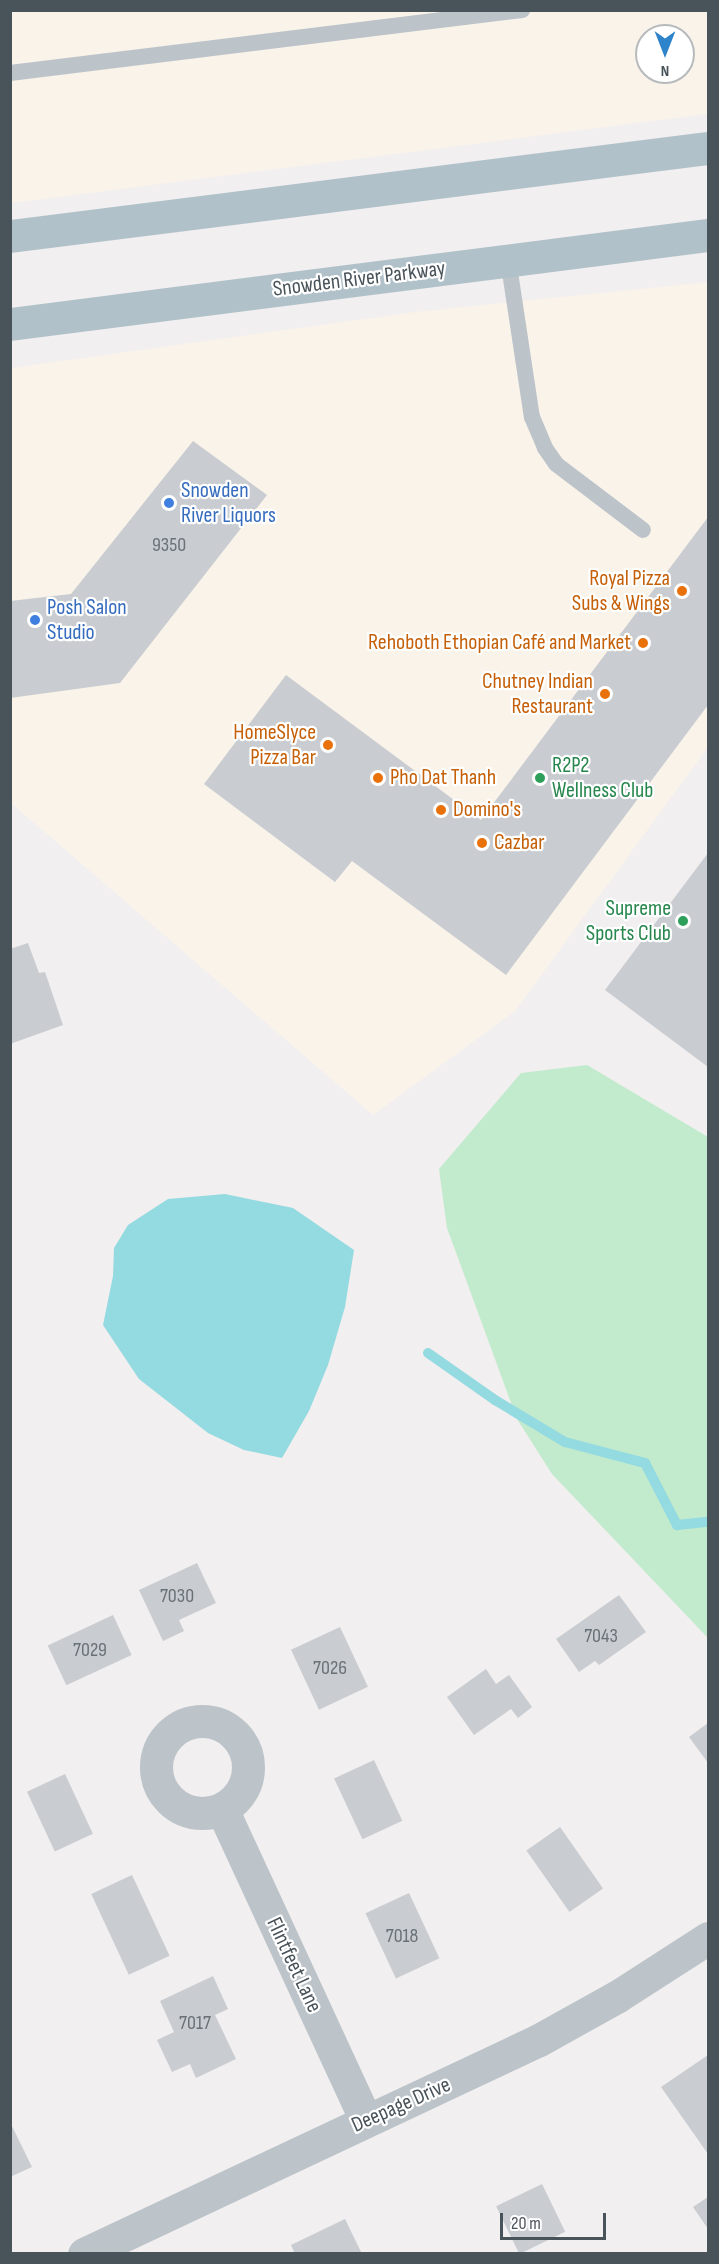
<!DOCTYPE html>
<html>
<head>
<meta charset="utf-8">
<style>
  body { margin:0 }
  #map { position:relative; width:719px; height:2264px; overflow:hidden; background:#f1efef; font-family:"Sofia Sans Condensed",sans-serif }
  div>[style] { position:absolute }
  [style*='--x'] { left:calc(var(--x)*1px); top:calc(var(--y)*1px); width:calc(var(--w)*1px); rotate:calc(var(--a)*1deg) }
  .commercial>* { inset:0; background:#faf3ea }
  .green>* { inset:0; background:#c2eacd }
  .water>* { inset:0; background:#94dae1 }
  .stream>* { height:10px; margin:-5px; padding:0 5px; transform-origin:5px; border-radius:5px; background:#94dae1 }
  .building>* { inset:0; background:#c9ccd0; transform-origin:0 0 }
  .service>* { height:16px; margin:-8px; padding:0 8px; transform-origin:8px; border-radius:8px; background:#bcc4ca }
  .minor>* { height:33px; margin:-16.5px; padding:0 16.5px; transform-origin:16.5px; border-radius:16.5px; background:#bcc4ca }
  .minor>.ring { margin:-16.5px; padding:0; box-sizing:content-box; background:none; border:33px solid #bcc4ca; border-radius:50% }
  .primary>* { height:33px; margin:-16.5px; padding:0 16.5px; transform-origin:16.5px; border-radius:16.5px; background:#b1c1ca }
  .dots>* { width:16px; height:16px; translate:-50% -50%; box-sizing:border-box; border:3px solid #fff; border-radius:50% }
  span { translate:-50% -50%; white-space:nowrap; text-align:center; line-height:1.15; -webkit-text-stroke:4.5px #fff; paint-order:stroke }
  .number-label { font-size:20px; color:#697178 }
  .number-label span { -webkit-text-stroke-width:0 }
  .street-label { font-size:22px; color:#49535a }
  .shop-label { font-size:22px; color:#366cbe }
  .left { translate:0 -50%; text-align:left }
  .food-label { font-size:22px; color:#c56008 }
  .right { translate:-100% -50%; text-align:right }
  .leisure-label { font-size:22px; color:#27864d }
  .frame { position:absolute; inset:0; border:12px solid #49535a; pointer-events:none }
  .north { position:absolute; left:635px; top:24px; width:60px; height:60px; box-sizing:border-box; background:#fff; border:2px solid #b6babd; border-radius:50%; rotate:180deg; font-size:16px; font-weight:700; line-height:24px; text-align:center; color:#49535a }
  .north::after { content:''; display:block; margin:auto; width:21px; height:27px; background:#2e84cb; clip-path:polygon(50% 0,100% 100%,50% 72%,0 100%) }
  .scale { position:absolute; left:500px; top:2213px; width:106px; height:27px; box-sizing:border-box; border:3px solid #49535a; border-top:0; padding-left:8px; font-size:18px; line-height:21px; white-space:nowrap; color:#49535a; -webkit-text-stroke:4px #fff; paint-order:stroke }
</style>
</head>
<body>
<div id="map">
  <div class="commercial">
    <i style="clip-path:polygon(evenodd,10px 11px,708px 11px,708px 114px,11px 203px,10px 11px,647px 36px,683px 36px,683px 72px,647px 72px,647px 36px)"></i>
    <i style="clip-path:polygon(708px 282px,708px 747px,515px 1011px,373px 1115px,11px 803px,11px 368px,415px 312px)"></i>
  </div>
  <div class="green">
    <i style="clip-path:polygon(587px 1065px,708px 1137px,708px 1638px,552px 1474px,517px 1419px,447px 1228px,439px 1169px,521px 1073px)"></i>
  </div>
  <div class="water">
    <i style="clip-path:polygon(225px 1194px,293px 1208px,354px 1250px,345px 1307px,328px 1365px,309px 1411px,282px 1458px,244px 1450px,208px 1433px,139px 1379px,103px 1325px,113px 1276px,114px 1248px,128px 1225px,168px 1199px)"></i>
  </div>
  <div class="stream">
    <i style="--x:428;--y:1353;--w:82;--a:35"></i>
    <i style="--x:495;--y:1400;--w:82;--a:31"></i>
    <i style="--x:565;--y:1442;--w:83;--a:14.7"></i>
    <i style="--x:645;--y:1463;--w:70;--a:62.7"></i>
    <i style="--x:677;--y:1525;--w:31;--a:-6"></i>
  </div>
  <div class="building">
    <i style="clip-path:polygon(193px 441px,267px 495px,120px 683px,10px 698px,10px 601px,71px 594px)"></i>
    <i style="clip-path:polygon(708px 517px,708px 705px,506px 975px,352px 861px,335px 882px,204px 784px,286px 675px,481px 820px)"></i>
    <i style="clip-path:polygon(708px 853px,708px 1067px,605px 990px)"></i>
    <i style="clip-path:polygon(28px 943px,39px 973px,45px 972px,63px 1025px,10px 1044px,10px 949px)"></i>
    <i style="clip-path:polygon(197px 1563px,216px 1603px,179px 1620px,184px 1631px,163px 1641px,139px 1590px)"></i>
    <i style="clip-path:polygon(619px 1595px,646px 1632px,599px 1665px,595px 1661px,579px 1672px,556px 1639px)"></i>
    <i style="left:113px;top:1615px;width:44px;height:72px;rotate:65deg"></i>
    <i style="left:340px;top:1627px;width:66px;height:54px;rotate:65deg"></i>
    <i style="clip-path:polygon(486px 1669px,496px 1684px,509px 1675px,532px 1707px,518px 1718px,511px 1709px,474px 1735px,447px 1697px)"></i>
    <i style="clip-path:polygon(708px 1723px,708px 1763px,689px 1737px)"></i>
    <i style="left:374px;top:1760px;width:67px;height:44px;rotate:65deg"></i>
    <i style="left:65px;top:1774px;width:66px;height:42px;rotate:65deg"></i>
    <i style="left:560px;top:1827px;width:75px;height:41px;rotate:55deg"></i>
    <i style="left:132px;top:1875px;width:89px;height:45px;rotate:65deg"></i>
    <i style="left:409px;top:1893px;width:72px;height:48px;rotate:65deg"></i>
    <i style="clip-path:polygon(213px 1976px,228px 2009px,215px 2015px,236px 2059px,196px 2078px,190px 2064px,172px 2072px,157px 2040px,174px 2032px,160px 2001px)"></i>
    <i style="clip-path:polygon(708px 2055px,708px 2154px,661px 2087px)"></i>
    <i style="clip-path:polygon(10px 2122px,32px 2167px,10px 2177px)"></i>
    <i style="left:542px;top:2184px;width:53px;height:51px;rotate:64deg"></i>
    <i style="clip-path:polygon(708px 2197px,708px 2229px,693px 2207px)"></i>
    <i style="clip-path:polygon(345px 2219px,362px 2254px,295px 2254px,291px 2245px)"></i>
  </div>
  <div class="service">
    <i style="--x:10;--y:73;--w:516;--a:-7.01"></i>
    <i style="--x:508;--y:259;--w:160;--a:81.4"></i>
    <i style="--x:532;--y:417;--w:34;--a:67"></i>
    <i style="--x:545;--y:448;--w:19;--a:55"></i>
    <i style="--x:556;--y:464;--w:109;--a:37.2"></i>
  </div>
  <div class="minor">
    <i class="ring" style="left:156px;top:1721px;width:59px;height:59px"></i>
    <i style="--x:222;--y:1809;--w:343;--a:65.2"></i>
    <i style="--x:84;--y:2254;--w:503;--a:-25.19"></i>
    <i style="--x:539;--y:2040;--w:90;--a:-29.1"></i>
    <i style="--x:618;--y:1996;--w:107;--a:-32.8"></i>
  </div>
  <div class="primary">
    <i style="--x:10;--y:236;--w:704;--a:-7.19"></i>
    <i style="--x:10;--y:324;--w:704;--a:-7.27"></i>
  </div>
  <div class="dots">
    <i style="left:169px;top:503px;background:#3f7fe0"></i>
    <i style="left:682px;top:591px;background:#e8710a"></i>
    <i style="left:35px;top:620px;background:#3f7fe0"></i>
    <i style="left:643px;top:643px;background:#e8710a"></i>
    <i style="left:605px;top:694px;background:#e8710a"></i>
    <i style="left:328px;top:745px;background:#e8710a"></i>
    <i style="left:378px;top:778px;background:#e8710a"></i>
    <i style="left:540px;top:778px;background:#2e9e5b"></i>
    <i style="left:441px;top:810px;background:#e8710a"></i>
    <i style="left:482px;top:843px;background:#e8710a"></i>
    <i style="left:683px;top:921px;background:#2e9e5b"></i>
  </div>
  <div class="number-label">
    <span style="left:169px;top:545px">9350</span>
    <span style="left:177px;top:1596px">7030</span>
    <span style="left:601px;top:1636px">7043</span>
    <span style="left:90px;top:1650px">7029</span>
    <span style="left:330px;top:1668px">7026</span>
    <span style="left:402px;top:1936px">7018</span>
    <span style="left:195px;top:2023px">7017</span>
  </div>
  <div class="street-label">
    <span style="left:359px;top:279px;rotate:-7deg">Snowden River Parkway</span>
    <span style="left:294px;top:1965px;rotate:65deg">Flintfeet Lane</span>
    <span style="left:401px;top:2105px;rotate:-24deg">Deepage Drive</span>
  </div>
  <div class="shop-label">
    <span class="left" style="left:181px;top:503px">Snowden<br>River Liquors</span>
    <span class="left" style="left:47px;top:620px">Posh Salon<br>Studio</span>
  </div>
  <div class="food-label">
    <span class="right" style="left:670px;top:591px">Royal Pizza<br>Subs &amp; Wings</span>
    <span class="right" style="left:631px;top:643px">Rehoboth Ethopian Café and Market</span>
    <span class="right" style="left:593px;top:694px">Chutney Indian<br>Restaurant</span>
    <span class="right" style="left:316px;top:745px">HomeSlyce<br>Pizza Bar</span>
    <span class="left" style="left:390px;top:778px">Pho Dat Thanh</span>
    <span class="left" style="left:453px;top:810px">Domino's</span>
    <span class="left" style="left:494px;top:843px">Cazbar</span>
  </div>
  <div class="leisure-label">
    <span class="left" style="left:552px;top:778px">R2P2<br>Wellness Club</span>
    <span class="right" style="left:671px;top:921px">Supreme<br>Sports Club</span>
  </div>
  <div class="frame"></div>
  <div class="north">N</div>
  <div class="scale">20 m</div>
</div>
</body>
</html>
